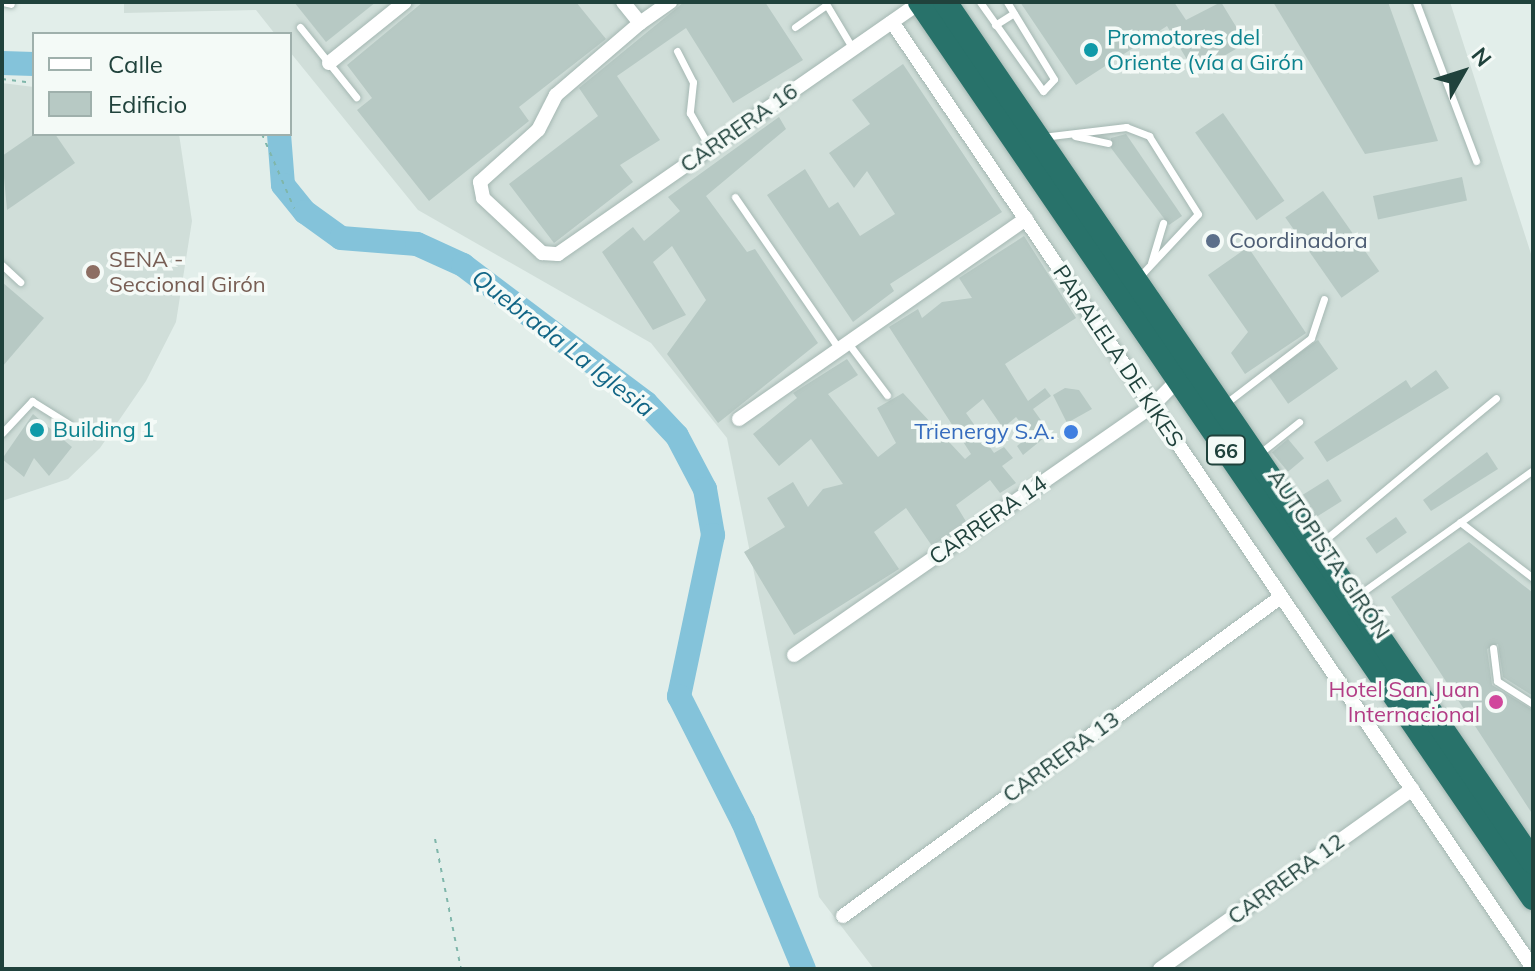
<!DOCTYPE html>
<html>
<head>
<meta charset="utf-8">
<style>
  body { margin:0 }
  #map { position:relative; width:1535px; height:971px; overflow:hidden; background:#e2eeea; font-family:Mulish,sans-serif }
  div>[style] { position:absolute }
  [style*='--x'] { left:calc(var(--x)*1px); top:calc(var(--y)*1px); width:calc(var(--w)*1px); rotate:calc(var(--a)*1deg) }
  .built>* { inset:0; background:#d0ded9 }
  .river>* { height:24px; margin:-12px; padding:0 12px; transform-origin:12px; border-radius:12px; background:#84c3da }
  .building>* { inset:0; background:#b7c9c4; transform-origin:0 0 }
  .path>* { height:2px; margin-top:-1px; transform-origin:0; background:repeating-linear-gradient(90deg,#7fb6aa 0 4px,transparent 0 10px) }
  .roads { filter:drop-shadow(0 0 2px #a4b7b2) drop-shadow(0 0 2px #a4b7b2) }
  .lane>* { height:7px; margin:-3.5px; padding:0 3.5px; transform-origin:3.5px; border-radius:3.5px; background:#fff }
  .street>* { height:14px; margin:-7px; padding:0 7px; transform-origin:7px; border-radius:7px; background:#fff }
  .highway>* { height:24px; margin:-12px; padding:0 12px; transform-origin:12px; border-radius:12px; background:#28726a }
  .dots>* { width:22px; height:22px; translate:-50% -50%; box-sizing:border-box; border:4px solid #f4faf7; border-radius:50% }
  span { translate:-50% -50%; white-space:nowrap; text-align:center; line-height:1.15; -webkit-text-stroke:7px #f4faf7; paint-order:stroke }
  .shield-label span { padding:2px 6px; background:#f4faf7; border:2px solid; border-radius:6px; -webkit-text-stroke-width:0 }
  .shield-label { font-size:20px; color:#20423c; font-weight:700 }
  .culture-label { font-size:22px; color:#0d838f }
  .left { translate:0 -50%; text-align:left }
  .street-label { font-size:22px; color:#20423c }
  .service-label { font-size:22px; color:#4e5e75 }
  .education-label { font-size:22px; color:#785e54 }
  .shop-label { font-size:22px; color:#366cbe }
  .right { translate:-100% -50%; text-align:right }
  .hotel-label { font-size:22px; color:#b23c85 }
  .water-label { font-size:24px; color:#126686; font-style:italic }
  .frame { position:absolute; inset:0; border:4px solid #20423c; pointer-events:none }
  .legend { position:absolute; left:32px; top:32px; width:260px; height:104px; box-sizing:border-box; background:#f4faf7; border:2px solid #9fb0ac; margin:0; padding:10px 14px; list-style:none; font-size:24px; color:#20423c }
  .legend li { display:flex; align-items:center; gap:16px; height:40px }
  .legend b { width:40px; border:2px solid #9fb0ac }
  .north { position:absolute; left:1423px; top:32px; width:80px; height:80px; -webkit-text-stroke:6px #f4faf7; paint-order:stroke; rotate:51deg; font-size:22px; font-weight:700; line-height:32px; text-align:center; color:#20423c }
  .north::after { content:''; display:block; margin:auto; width:28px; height:36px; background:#20423c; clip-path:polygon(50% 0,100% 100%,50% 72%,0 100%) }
</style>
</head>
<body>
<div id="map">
  <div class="built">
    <i style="clip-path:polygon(124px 2px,1450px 2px,1533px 260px,1533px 969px,874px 969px,819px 897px,727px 438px,651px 343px,418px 210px,290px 52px,290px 34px,275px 34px,256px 10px,124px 13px)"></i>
    <i style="clip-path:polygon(2px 83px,34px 87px,34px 134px,179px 134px,192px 221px,176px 322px,146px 381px,100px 448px,68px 479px,2px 501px)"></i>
  </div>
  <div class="river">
    <i style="--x:2;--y:63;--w:32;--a:2"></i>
    <i style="--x:279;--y:134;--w:51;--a:85.5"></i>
    <i style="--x:283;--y:185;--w:35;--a:51"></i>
    <i style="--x:305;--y:212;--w:44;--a:35.8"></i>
    <i style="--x:341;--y:238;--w:76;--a:4.5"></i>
    <i style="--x:417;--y:244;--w:51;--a:24.5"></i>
    <i style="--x:463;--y:265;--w:229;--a:37"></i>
    <i style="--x:646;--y:403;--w:45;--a:46.8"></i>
    <i style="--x:677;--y:436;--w:60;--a:62.2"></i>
    <i style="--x:705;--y:489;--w:47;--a:80.1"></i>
    <i style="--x:713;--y:535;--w:165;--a:101.9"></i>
    <i style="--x:679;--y:696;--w:141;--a:63.1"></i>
    <i style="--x:743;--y:822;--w:159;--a:67.5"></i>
  </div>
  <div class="building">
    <i style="clip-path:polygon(294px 2px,376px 2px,326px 42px)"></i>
    <i style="clip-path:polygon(423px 2px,576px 2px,606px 39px,519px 107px,529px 121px,429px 201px,357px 110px,372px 98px,347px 65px)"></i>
    <i style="clip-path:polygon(684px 2px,765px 2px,803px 60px,733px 103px,686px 28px,617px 76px,660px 140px,620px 165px,633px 182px,554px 243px,509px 184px,598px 116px,579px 88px)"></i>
    <i style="clip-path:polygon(1020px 2px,1174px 2px,1186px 20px,1221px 2px,1246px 43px,1195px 73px,1167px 26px,1076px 85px)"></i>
    <i style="clip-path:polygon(1273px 2px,1388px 2px,1438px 141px,1365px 154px)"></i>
    <i style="clip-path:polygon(903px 64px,1002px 212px,890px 284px,894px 291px,853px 322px,767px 195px,805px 169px,829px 208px,838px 202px,860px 236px,895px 214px,867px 171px,854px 188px,829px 153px,870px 124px,852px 100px)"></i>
    <i style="left:1223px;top:113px;width:107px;height:34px;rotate:55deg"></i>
    <i style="clip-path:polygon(779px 117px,786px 129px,706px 196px,747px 252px,755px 249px,818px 343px,718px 423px,667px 354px,706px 300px,672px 246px,653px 262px,686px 315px,653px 330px,602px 252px,633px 227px,644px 241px,680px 211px,668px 197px)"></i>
    <i style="clip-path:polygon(34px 134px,55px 134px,75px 163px,7px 210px,2px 156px)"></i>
    <i style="clip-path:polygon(1126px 134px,1182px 216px,1169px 225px,1111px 148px,1111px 138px)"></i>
    <i style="left:1462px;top:177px;width:24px;height:91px;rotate:78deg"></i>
    <i style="left:1323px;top:191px;width:98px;height:46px;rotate:55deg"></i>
    <i style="clip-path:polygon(1024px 236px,1076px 318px,1005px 364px,1028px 401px,1045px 388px,1051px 396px,1033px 409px,1050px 433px,1023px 455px,1017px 446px,1031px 435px,1016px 417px,1003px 428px,983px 399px,966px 413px,994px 453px,1004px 447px,1013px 458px,1002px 466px,1016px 483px,1000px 493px,990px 480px,956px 505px,967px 523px,932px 546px,906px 508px,874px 532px,899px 569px,794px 635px,744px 552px,785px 527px,767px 498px,793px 482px,808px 507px,823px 489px,843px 484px,811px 439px,779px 466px,753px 434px,797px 398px,793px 393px,847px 359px,858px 375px,828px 394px,878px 457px,896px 443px,877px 408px,903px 393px,965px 459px,971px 454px,889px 327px,918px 309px,922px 318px,942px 302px,972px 298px,959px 278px)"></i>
    <i style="clip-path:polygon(1248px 247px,1306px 333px,1245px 374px,1231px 353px,1248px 332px,1208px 275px)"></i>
    <i style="clip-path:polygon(2px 282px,44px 318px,2px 367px)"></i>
    <i style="left:1318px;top:340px;width:35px;height:61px;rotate:55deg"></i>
    <i style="clip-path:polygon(1436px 370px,1449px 388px,1327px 462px,1314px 442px,1406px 380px,1411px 388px)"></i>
    <i style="clip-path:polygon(1065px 388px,1079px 390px,1092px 409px,1067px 423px,1053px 395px)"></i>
    <i style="clip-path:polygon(33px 414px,72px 447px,49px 476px,34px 458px,24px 477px,2px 459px)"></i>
    <i style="left:1288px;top:439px;width:25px;height:21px;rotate:50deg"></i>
    <i style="clip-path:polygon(1487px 452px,1498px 469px,1431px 511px,1423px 500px)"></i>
    <i style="left:1328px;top:479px;width:26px;height:32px;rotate:58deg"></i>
    <i style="left:1396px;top:517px;width:19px;height:37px;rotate:55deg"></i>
    <i style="clip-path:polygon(1469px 542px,1533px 593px,1533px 696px,1503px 677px,1498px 644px,1487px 649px,1492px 685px,1533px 710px,1533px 815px,1391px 597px)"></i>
  </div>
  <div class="path">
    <i style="--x:2;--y:79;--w:32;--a:7"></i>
    <i style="--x:262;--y:134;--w:81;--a:66.6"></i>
    <i style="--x:435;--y:839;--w:133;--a:78.7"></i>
  </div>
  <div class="roads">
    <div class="lane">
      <i style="--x:3;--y:2;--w:8;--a:14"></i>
      <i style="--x:825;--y:2;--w:55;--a:59.2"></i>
      <i style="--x:980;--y:2;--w:109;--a:54.7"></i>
      <i style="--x:1043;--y:91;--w:16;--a:-47"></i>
      <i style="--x:1054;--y:79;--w:90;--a:-121.4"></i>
      <i style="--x:1416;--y:2;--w:170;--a:69.3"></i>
      <i style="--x:995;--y:25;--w:22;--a:-32"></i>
      <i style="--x:300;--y:27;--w:90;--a:51.3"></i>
      <i style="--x:795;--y:27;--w:38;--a:-35"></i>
      <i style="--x:677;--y:51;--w:35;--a:63"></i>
      <i style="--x:693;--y:82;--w:31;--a:96"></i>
      <i style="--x:690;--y:113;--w:40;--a:60.3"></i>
      <i style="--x:1075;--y:136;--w:34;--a:12"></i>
      <i style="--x:1042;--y:137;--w:85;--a:-6.8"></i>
      <i style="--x:1126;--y:127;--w:25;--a:21"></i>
      <i style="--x:1149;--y:136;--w:92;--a:57.9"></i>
      <i style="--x:1198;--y:214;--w:85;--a:133.1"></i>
      <i style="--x:735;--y:197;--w:184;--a:55.6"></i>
      <i style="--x:1151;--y:263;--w:42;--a:-73.3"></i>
      <i style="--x:2;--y:265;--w:25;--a:43"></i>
      <i style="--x:848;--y:343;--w:65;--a:53.1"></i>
      <i style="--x:1226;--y:403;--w:107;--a:-37.4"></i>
      <i style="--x:1311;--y:338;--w:41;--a:-71.6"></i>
      <i style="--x:2;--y:433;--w:44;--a:-46.8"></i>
      <i style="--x:32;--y:401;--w:44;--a:31.9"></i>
      <i style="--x:1260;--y:453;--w:50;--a:-38.5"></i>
      <i style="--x:1460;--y:522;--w:92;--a:37.5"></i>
      <i style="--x:1321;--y:543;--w:227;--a:-39.6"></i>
      <i style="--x:1357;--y:596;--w:216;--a:-35.6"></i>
      <i style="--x:1493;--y:648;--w:33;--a:83"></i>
      <i style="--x:1497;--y:681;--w:43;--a:32.6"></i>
    </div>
    <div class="street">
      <i style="--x:623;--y:2;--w:27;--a:51"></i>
      <i style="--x:640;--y:23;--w:111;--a:139.4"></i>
      <i style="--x:556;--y:95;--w:39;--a:117"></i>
      <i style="--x:538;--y:130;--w:78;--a:138.1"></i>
      <i style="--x:480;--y:182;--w:16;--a:79"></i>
      <i style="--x:483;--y:198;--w:81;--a:43"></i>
      <i style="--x:542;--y:253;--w:16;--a:4"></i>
      <i style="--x:558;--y:254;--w:441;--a:-34.8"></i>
      <i style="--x:892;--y:22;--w:1143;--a:55.88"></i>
      <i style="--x:640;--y:23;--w:37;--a:-35"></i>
      <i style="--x:329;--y:63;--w:97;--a:-38.8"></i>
      <i style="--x:739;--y:419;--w:350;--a:-34.9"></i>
      <i style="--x:794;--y:655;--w:436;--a:-34.8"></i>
      <i style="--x:1152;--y:406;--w:37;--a:-45"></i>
      <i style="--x:843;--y:916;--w:538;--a:-36.08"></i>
      <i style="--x:1160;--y:969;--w:310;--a:-35.5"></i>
    </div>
    <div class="highway">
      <i style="--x:920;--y:2;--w:1086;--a:55.62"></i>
      <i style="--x:945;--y:2;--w:1042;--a:55.64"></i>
    </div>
  </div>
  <div class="dots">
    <i style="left:1091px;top:50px;background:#0f9aa8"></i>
    <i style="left:1213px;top:241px;background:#5c6f8a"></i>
    <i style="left:93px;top:272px;background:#8d6e63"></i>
    <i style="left:37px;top:430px;background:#0f9aa8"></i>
    <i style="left:1071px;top:432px;background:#3f7fe0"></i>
    <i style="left:1496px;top:702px;background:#d1479c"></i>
  </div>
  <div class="shield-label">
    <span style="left:1226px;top:450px">66</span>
  </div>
  <div class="culture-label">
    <span class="left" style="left:1107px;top:50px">Promotores del<br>Oriente (vía a Girón</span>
    <span class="left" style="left:53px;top:430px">Building 1</span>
  </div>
  <div class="street-label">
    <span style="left:739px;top:128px;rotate:-35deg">CARRERA 16</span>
    <span style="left:1118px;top:356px;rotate:56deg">PARALELA DE KIKES</span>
    <span style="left:988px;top:520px;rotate:-35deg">CARRERA 14</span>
    <span style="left:1329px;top:554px;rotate:56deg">AUTOPISTA GIRÓN</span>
    <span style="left:1061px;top:757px;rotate:-36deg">CARRERA 13</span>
    <span style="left:1286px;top:879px;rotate:-36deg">CARRERA 12</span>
  </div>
  <div class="service-label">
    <span class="left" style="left:1229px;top:241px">Coordinadora</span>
  </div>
  <div class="education-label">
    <span class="left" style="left:109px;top:272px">SENA -<br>Seccional Girón</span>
  </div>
  <div class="shop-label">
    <span class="right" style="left:1055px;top:432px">Trienergy S.A.</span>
  </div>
  <div class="hotel-label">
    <span class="right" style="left:1480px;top:702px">Hotel San Juan<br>Internacional</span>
  </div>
  <div class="water-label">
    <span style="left:563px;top:343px;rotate:38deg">Quebrada La Iglesia</span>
  </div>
  <div class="frame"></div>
  <ul class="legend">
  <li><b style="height:10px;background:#fff"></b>Calle</li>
  <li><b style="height:22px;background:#b7c9c4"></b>Edificio</li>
  </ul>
  <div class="north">N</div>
</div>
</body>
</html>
